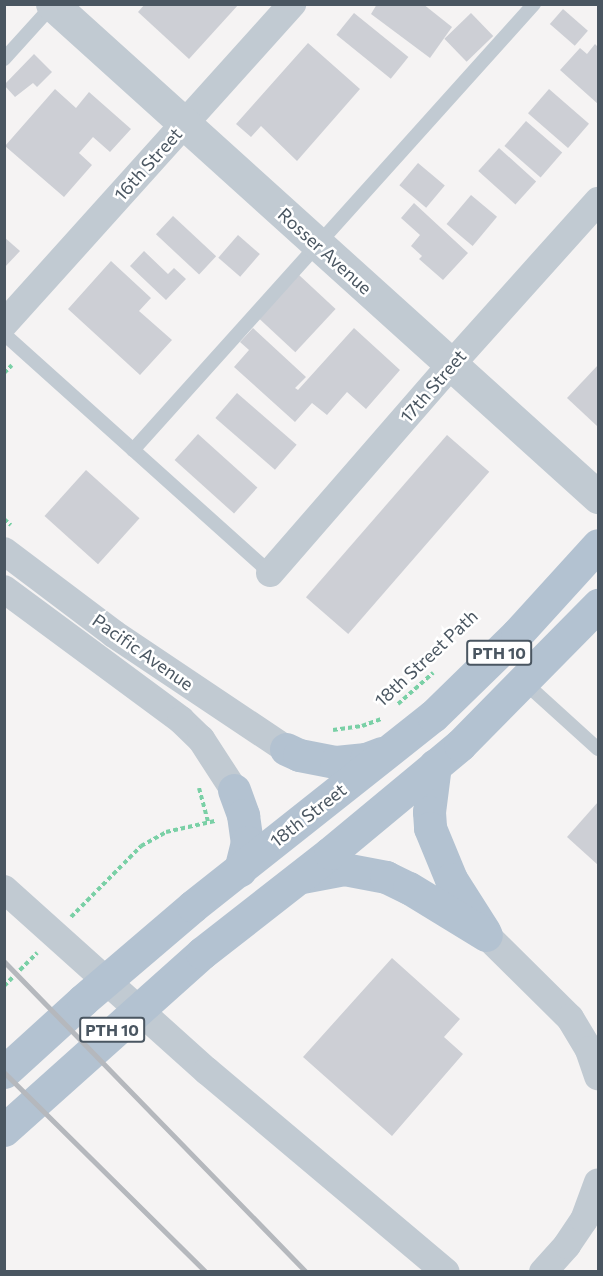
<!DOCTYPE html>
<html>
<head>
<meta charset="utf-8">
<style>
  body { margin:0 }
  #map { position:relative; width:603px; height:1276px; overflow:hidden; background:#f5f3f3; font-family:Commissioner,sans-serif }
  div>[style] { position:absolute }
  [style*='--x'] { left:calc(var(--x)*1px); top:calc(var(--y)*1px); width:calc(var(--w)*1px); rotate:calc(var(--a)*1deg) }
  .building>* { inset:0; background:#cdcfd5; transform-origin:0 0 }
  .path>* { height:4px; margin-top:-2px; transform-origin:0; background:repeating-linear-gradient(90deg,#7ad0a6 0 4.5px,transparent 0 7.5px) }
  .service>* { height:14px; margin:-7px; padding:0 7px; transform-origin:7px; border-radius:7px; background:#c1cad2 }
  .minor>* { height:28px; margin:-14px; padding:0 14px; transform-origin:14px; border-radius:14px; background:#c1cad2 }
  .tertiary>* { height:33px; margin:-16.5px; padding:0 16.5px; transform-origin:16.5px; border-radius:16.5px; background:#c1cad2 }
  .primary>* { height:33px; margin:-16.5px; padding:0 16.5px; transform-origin:16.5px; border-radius:16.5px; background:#b3c2d1 }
  .rail>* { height:4.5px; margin:-2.25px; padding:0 2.25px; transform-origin:2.25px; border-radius:2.25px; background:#b5b8bd }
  span { translate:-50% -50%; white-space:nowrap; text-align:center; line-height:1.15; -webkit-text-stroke:5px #fff; paint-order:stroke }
  .shield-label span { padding:2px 4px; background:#fff; border:2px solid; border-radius:4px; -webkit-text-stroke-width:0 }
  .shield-label { font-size:16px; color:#4a5661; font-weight:700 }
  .street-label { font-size:18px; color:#4a5661 }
  .frame { position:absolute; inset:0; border:6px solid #4a5661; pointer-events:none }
</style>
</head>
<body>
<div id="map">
  <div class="building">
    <i style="clip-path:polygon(145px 4px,239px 4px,189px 59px,138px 12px)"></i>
    <i style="clip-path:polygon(377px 4px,423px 4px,452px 27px,430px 58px,371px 14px)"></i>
    <i style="left:563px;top:9px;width:33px;height:20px;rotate:41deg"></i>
    <i style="left:354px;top:13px;width:70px;height:28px;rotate:39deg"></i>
    <i style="left:471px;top:13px;width:32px;height:37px;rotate:46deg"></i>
    <i style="clip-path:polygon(308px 43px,360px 89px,297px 161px,261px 126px,251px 137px,236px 124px)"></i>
    <i style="clip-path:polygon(595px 44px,598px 47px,598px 104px,560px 70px,580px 48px,587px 54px)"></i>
    <i style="clip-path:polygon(34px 54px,52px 72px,37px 87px,33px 83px,15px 97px,4px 85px)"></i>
    <i style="clip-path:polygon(55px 89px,76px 108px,89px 92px,131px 129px,110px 152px,93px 137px,79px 153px,92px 165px,64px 197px,5px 146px)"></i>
    <i style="left:549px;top:89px;width:53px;height:32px;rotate:41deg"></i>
    <i style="left:526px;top:121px;width:48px;height:33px;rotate:41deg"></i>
    <i style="left:499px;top:148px;width:50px;height:31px;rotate:42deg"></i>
    <i style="left:418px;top:163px;width:35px;height:29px;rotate:40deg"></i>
    <i style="left:471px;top:195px;width:34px;height:38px;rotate:40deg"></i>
    <i style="clip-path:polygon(414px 203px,468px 253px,443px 280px,419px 259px,422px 256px,411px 246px,420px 235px,401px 218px)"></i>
    <i style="left:173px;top:216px;width:59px;height:25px;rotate:43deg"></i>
    <i style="left:238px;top:235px;width:29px;height:30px;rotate:41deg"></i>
    <i style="clip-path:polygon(4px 237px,20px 251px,4px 268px)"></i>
    <i style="clip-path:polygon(144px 251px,168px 274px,174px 268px,186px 279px,166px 300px,130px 266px)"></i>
    <i style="clip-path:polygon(111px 261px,151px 298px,139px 311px,172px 340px,140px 375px,68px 309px)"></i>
    <i style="left:299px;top:275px;width:50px;height:59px;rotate:43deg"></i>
    <i style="clip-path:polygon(253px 328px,306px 377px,295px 388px,298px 390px,354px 328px,400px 370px,366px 409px,347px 392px,327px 415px,312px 403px,295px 422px,234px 367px,249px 350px,240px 342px)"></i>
    <i style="clip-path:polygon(598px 365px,598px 424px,597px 426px,567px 398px)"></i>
    <i style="left:237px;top:393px;width:79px;height:33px;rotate:41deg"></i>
    <i style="left:198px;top:434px;width:80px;height:35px;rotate:42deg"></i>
    <i style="left:447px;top:435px;width:56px;height:215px;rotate:41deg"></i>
    <i style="left:86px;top:470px;width:72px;height:62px;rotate:42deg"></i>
    <i style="clip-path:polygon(598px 802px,598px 865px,567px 837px)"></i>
    <i style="clip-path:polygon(392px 958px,460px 1019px,444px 1037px,463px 1054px,392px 1136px,303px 1057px)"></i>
  </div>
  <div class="path">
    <i style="--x:4;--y:373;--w:11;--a:-45"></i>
    <i style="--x:4;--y:519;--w:9;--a:41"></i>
    <i style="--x:398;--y:704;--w:47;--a:-41.5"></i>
    <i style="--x:333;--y:730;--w:29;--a:-8"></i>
    <i style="--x:362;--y:726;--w:20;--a:-20"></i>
    <i style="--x:199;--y:788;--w:35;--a:75"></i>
    <i style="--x:71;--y:917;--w:100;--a:-45.4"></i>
    <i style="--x:141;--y:846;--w:29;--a:-29"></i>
    <i style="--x:166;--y:832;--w:50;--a:-12.7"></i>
    <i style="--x:4;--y:986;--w:47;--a:-45"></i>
  </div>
  <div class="service">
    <i style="--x:4;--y:59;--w:73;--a:-47.8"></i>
    <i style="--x:4;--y:334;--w:358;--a:41.9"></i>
    <i style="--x:133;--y:450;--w:600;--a:-48.04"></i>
    <i style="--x:524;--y:682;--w:100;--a:42.2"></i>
  </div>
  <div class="minor">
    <i style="--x:4;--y:324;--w:431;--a:-48"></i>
    <i style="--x:4;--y:551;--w:138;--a:37"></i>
    <i style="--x:114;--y:634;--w:207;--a:33.8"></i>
    <i style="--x:270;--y:573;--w:274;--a:-49"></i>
    <i style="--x:450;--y:366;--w:222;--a:-48.1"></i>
    <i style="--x:4;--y:589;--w:220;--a:36.5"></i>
    <i style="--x:181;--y:720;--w:28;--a:44"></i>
    <i style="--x:201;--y:739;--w:61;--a:57.1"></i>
    <i style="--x:4;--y:889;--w:273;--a:41.9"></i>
    <i style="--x:207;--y:1071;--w:312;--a:40.1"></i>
    <i style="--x:486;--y:935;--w:118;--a:44.7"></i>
    <i style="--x:570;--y:1018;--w:37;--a:59"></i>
    <i style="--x:589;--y:1050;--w:28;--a:71"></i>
    <i style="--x:543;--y:1272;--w:36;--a:-48"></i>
    <i style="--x:567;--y:1245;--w:30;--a:-56"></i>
    <i style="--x:584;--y:1220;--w:40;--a:-69.8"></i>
  </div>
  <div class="tertiary">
    <i style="--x:52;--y:4;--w:736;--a:42.08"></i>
  </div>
  <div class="primary">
    <i style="--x:286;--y:749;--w:14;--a:25"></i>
    <i style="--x:299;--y:755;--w:38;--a:11"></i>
    <i style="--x:336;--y:762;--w:30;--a:-6"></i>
    <i style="--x:366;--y:759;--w:17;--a:-21"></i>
    <i style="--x:435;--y:765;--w:47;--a:97.3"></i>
    <i style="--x:429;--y:812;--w:16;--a:86"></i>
    <i style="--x:430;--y:828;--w:55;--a:67.6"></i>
    <i style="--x:451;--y:879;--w:62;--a:57.6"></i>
    <i style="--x:234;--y:790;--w:27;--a:70"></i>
    <i style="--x:243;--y:815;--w:27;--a:82"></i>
    <i style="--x:247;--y:842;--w:29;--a:104"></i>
    <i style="--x:302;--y:877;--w:43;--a:-10.8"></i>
    <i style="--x:344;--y:869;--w:43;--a:10.8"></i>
    <i style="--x:386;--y:877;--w:25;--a:26"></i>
    <i style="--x:409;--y:888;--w:90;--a:31.4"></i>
    <i style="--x:4;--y:1072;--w:107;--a:-42.3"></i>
    <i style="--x:83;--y:1000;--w:145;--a:-40.5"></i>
    <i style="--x:193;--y:906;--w:306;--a:-38.4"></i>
    <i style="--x:433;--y:716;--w:117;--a:-44.3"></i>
    <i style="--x:517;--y:634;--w:120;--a:-47.7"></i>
    <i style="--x:4;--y:1130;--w:266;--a:-41.8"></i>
    <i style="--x:202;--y:953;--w:162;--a:-38"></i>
    <i style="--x:330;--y:853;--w:169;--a:-39.7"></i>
    <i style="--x:460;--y:745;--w:197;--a:-45.4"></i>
  </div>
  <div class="rail">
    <i style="--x:4;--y:961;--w:434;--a:45.8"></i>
    <i style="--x:4;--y:1072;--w:284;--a:44.7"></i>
  </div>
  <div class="shield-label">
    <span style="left:499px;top:653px">PTH 10</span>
    <span style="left:112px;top:1030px">PTH 10</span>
  </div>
  <div class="street-label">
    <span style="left:148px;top:164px;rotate:-48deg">16th Street</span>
    <span style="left:325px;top:251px;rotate:42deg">Rosser Avenue</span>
    <span style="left:433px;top:386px;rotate:-49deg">17th Street</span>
    <span style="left:143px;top:652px;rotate:35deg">Pacific Avenue</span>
    <span style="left:426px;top:658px;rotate:-43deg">18th Street Path</span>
    <span style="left:308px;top:815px;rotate:-38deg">18th Street</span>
  </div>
  <div class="frame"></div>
</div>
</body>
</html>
